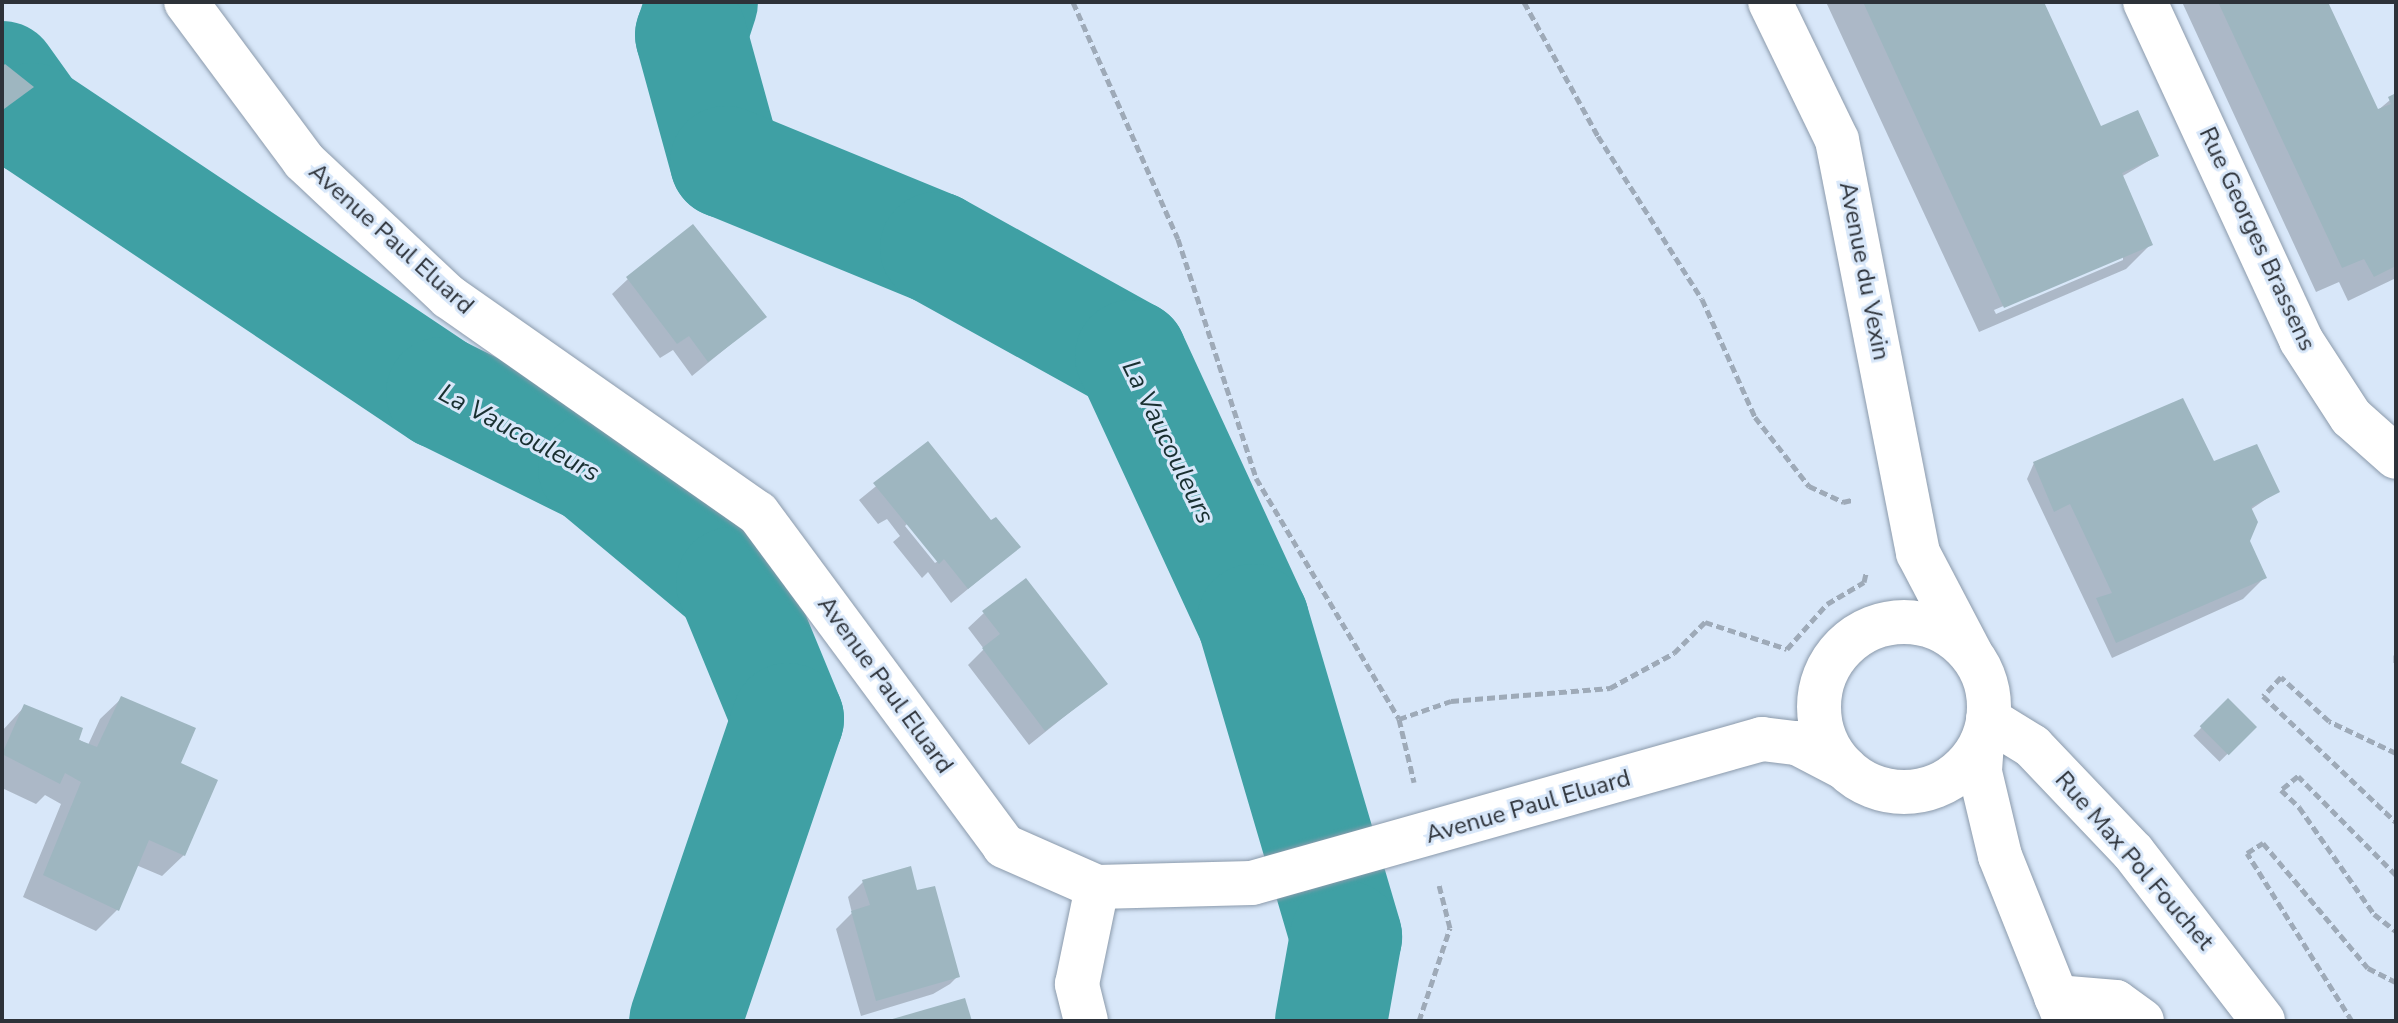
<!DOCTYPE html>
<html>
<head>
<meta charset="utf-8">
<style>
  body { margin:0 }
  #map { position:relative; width:2398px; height:1023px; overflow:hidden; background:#d8e7f9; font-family:"Nunito Sans",sans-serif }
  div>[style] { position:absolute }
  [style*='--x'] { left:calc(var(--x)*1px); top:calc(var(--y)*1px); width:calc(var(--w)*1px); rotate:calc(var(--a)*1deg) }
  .shadow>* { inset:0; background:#0003; transform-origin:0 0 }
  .river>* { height:112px; margin:-56px; padding:0 56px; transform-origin:56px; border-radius:56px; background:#3fa0a4 }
  .building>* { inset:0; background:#9eb6c0; transform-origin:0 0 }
  .path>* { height:5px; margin-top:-2.5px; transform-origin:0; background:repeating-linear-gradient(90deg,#9eaab8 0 8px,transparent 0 12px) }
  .roads { filter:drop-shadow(0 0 2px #8b9aab) drop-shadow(0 0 2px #8b9aab) }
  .minor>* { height:44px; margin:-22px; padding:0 22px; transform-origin:22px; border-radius:22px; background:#fff }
  .minor>.ring { margin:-22px; padding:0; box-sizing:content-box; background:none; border:44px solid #fff; border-radius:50% }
  span { translate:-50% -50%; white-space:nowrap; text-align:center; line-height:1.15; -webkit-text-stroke:6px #d8e7f9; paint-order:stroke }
  .street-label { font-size:24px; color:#2d3239 }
  .water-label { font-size:26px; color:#192f30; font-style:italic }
  .frame { position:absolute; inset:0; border:4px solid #2d3239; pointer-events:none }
</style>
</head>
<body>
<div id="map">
  <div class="shadow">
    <i style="clip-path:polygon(evenodd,1826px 2px,2042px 2px,2100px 130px,2157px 156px,2121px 177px,2151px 244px,2126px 269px,1979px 332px,1826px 2px,2123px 255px,2123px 260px,1996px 314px,1994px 310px,2123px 255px)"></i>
    <i style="clip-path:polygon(2182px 2px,2326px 2px,2377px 111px,2396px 95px,2396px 278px,2348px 301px,2339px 282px,2316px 292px)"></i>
    <i style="clip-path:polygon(6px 66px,23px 94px,2px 110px,2px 70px)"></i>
    <i style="clip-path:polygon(628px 279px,764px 317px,692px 376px,673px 350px,660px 358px,612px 294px)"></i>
    <i style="clip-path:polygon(evenodd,928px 444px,991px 523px,1019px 547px,951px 603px,928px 572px,922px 578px,893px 542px,900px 536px,887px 519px,878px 524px,859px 500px,928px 444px,908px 523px,938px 561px,935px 563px,905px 526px,908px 523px)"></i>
    <i style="clip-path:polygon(2034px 463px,2212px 463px,2278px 491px,2250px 510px,2248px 541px,2264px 578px,2243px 599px,2112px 658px,2027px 479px)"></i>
    <i style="clip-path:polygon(984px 613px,1105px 684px,1029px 745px,968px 665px,984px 649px,968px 628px)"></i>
    <i style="clip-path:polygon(122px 698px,179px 764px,184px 855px,162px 876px,136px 865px,117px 910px,96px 931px,23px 897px,61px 804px,45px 795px,36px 804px,2px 788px,2px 731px,25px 706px,88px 745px,100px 719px)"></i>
    <i style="left:2228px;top:701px;width:37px;height:49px;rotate:45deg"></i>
    <i style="clip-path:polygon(863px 882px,958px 976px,950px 984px,933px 994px,861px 1016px,836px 929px,852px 913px,848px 897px)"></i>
  </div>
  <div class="river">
    <i style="--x:702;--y:2;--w:35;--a:108"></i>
    <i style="--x:691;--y:35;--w:132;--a:74.6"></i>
    <i style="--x:726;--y:162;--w:227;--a:22.3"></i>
    <i style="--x:936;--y:248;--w:223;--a:29"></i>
    <i style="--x:1131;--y:356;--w:291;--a:65.2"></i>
    <i style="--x:1253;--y:620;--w:330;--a:73.6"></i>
    <i style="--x:1346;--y:937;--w:85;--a:100.1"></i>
    <i style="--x:2;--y:77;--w:52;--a:54.5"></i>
    <i style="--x:32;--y:119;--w:493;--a:33.8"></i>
    <i style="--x:442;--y:393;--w:169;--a:26.3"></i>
    <i style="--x:594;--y:468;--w:180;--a:39.8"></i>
    <i style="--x:732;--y:583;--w:147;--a:67.6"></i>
    <i style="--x:788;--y:719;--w:319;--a:108.8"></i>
  </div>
  <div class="building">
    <i style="clip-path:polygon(1863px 2px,2044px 2px,2101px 126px,2138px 110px,2159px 156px,2122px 173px,2153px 245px,2004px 308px)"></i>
    <i style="clip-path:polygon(2218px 2px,2328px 2px,2378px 109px,2391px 104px,2388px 97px,2396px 93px,2396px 266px,2374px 277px,2364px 259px,2342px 268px)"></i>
    <i style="clip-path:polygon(5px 64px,34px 87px,4px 109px,2px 67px)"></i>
    <i style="clip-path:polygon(693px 224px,767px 317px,708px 362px,689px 336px,677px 344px,626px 277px)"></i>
    <i style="clip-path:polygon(2183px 398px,2214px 461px,2257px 444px,2280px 492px,2251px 507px,2258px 522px,2250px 541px,2267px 578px,2116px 643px,2096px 598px,2112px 593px,2070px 504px,2054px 512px,2033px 462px)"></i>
    <i style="clip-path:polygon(928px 441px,991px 520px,996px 517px,1021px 547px,968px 589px,944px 559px,939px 564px,873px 483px)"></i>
    <i style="clip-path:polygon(1026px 578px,1108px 684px,1045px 731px,982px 648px,1000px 634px,982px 611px)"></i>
    <i style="clip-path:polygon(121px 696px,196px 728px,181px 763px,218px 780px,185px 856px,149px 840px,119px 911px,43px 875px,81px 782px,65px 773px,60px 784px,2px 754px,24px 704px,83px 728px,79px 740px,97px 747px)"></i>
    <i style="left:2228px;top:698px;width:41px;height:40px;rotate:45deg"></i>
    <i style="clip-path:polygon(911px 866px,917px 890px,935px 886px,960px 977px,876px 1001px,851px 911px,870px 905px,862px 880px)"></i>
    <i style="clip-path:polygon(965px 998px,972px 1021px,889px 1021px,889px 1020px)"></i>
  </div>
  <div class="path">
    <i style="--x:1073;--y:2;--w:259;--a:66.1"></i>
    <i style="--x:1178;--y:239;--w:251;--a:71.9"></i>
    <i style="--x:1256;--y:478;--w:280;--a:59.3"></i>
    <i style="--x:1399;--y:719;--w:65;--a:76.6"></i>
    <i style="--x:1524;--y:2;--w:153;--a:61.1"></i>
    <i style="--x:1598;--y:136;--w:193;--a:57.5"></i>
    <i style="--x:1702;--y:299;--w:129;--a:65.8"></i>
    <i style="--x:1755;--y:417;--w:88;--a:52"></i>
    <i style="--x:1809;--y:486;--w:38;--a:25"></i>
    <i style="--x:1843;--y:502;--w:9;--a:-13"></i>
    <i style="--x:2396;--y:655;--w:9;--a:90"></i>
    <i style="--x:1399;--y:719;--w:55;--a:-19.1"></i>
    <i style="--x:1451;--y:701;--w:160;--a:-4.7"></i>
    <i style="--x:1610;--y:688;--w:73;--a:-28.7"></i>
    <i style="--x:1674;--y:653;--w:44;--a:-45"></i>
    <i style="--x:1705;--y:622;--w:86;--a:18.2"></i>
    <i style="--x:1787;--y:649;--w:60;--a:-48.4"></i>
    <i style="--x:1827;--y:604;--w:43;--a:-30.7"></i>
    <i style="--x:1864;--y:582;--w:9;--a:-77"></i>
    <i style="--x:2396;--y:753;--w:74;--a:-154.5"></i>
    <i style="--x:2329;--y:721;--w:65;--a:-137.5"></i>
    <i style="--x:2281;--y:677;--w:26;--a:133"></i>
    <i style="--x:2263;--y:696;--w:183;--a:43.5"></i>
    <i style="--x:2396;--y:875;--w:139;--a:-134.7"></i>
    <i style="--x:2298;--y:776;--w:22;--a:141"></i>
    <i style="--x:2281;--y:790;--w:25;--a:43"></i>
    <i style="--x:2299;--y:807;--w:131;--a:55"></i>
    <i style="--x:2374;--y:914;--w:28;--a:38"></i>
    <i style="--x:1419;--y:1021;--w:98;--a:-71.6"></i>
    <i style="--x:1450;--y:928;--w:44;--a:-104.3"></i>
    <i style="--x:2352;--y:1021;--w:198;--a:-122"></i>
    <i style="--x:2247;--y:853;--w:19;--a:-32"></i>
    <i style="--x:2263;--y:843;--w:163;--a:50"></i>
    <i style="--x:2368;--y:968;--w:31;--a:27"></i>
  </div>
  <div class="roads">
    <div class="minor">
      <i style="--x:186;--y:2;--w:198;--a:53.4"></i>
      <i style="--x:304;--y:161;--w:199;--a:43.2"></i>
      <i style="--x:449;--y:297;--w:377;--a:35"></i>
      <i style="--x:758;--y:513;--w:414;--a:53.5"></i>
      <i style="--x:1004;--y:846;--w:102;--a:23.8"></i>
      <i style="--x:1097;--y:887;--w:155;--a:-1.5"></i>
      <i style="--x:1252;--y:883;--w:530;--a:-15.77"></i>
      <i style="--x:1762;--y:739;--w:35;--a:7"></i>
      <i style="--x:1797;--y:743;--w:54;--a:27.5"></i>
      <i style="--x:1770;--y:2;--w:153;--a:64.1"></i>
      <i style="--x:1837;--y:140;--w:421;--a:78.9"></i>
      <i style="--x:1918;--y:553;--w:114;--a:62.3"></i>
      <i style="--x:2145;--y:2;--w:372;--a:65.2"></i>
      <i style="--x:2301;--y:340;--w:92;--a:57"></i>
      <i style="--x:2351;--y:417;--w:60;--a:41.6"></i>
      <i class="ring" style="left:1819px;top:622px;width:126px;height:126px"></i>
      <i style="--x:1988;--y:719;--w:52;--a:31.5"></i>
      <i style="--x:2032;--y:746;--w:146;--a:46.4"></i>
      <i style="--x:2133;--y:852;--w:213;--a:52.4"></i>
      <i style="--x:1982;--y:742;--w:30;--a:94"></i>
      <i style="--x:1980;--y:772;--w:86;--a:76.6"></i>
      <i style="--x:2000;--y:856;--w:178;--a:68.2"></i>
      <i style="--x:2056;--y:997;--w:60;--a:4.8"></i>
      <i style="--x:2116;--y:1002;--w:32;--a:36"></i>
      <i style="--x:1086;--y:1021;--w:38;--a:-104"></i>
      <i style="--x:1077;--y:984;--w:99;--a:-78.3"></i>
    </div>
  </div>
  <div class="street-label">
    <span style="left:391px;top:239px;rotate:42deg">Avenue Paul Eluard</span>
    <span style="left:2257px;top:239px;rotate:65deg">Rue Georges Brassens</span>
    <span style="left:1864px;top:271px;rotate:79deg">Avenue du Vexin</span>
    <span style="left:885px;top:685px;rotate:54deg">Avenue Paul Eluard</span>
    <span style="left:1528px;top:807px;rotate:-16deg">Avenue Paul Eluard</span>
    <span style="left:2134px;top:861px;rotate:49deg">Rue Max Pol Fouchet</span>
  </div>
  <div class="water-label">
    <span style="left:519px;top:433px;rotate:28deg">La Vaucouleurs</span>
    <span style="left:1168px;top:442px;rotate:64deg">La Vaucouleurs</span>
  </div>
  <div class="frame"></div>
</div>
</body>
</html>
